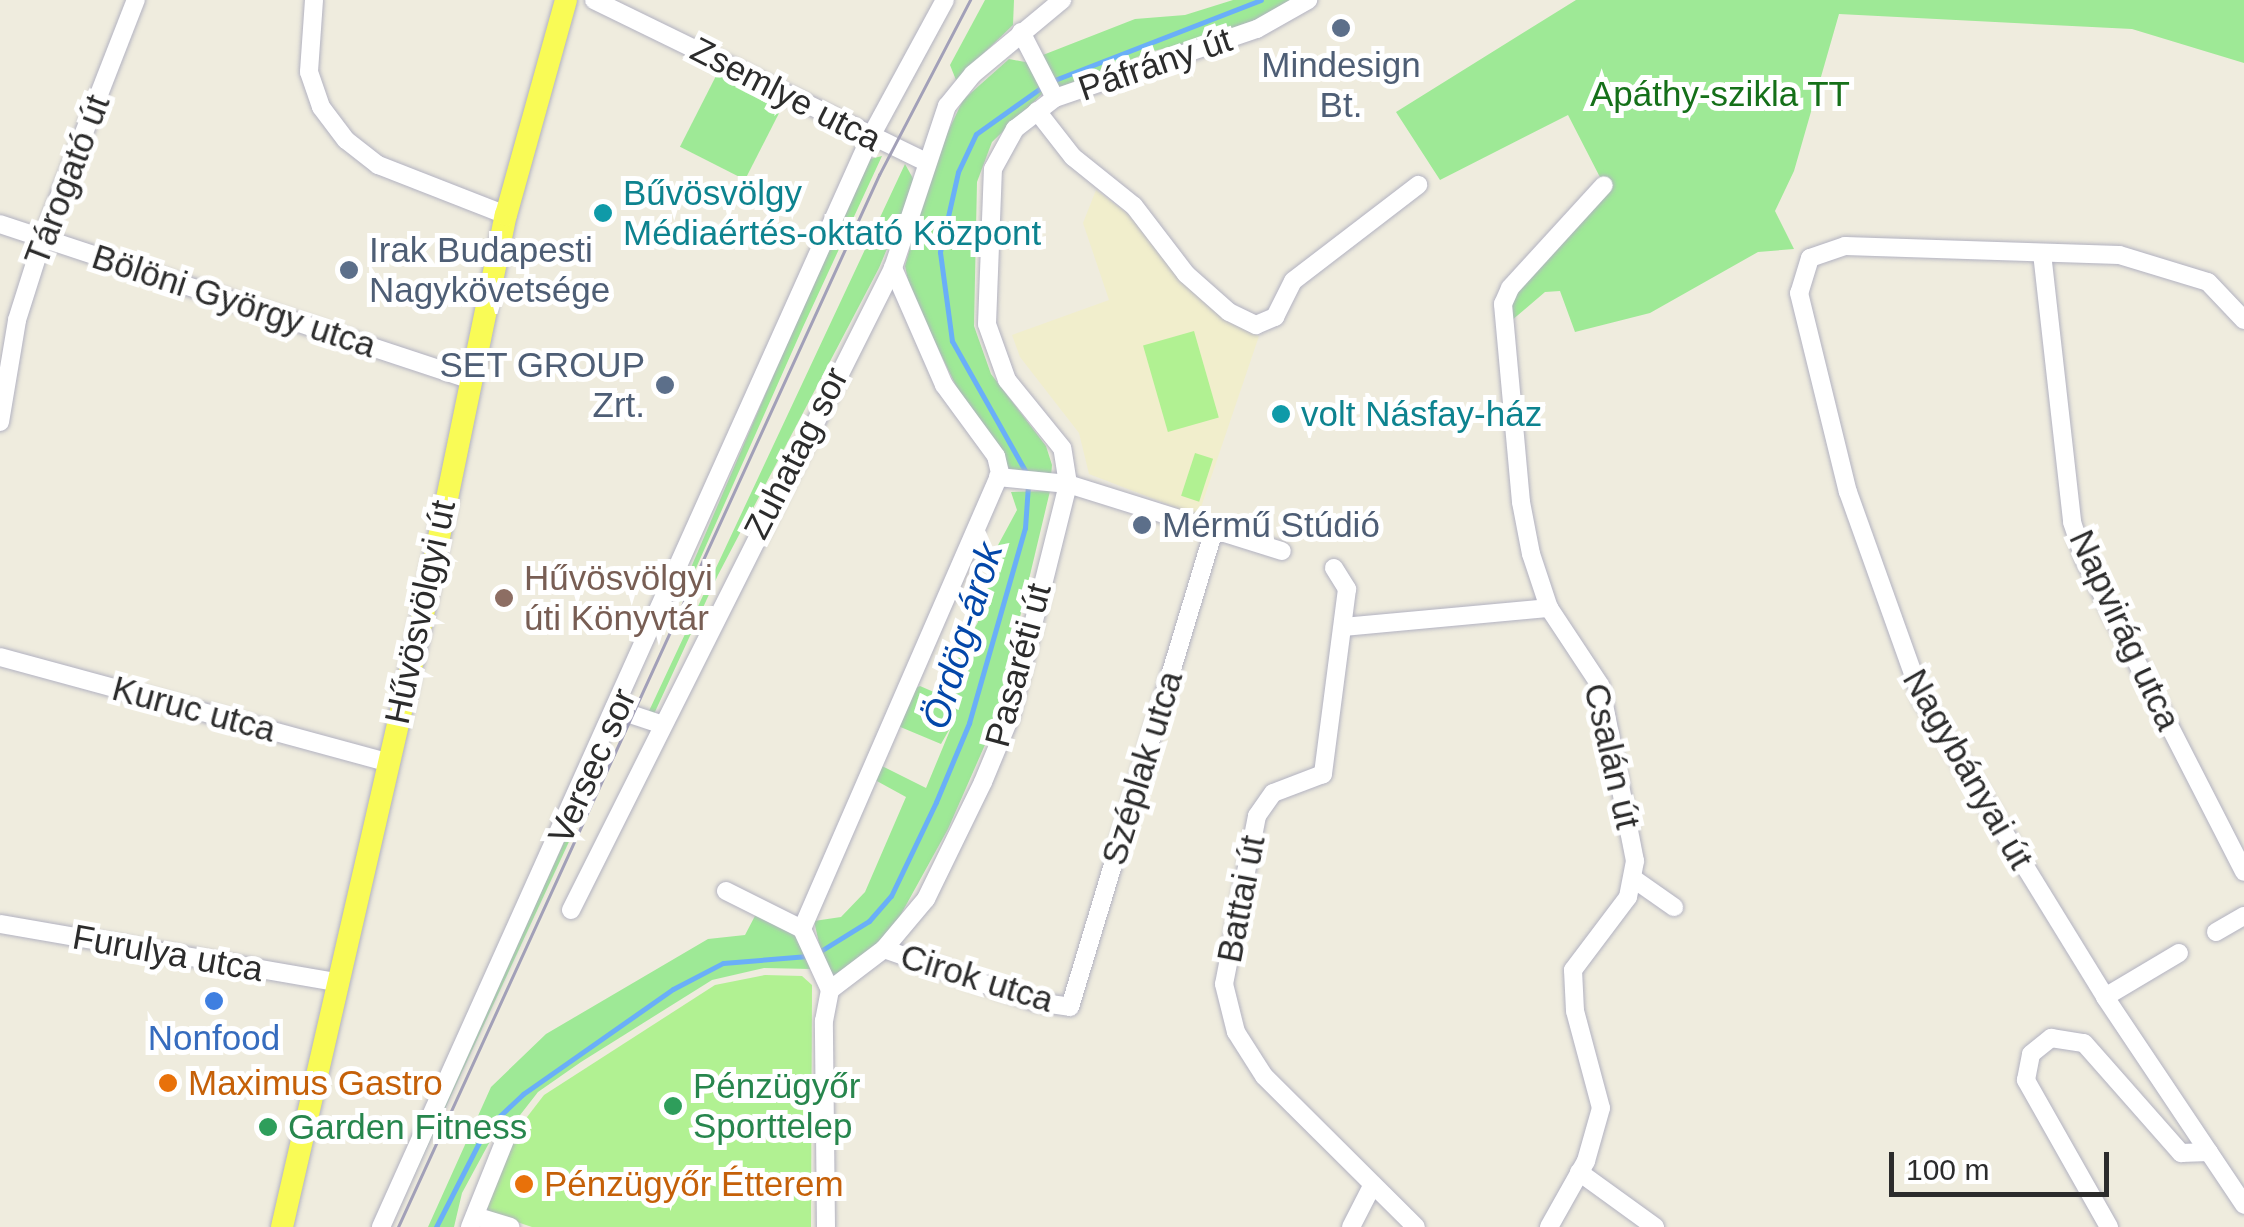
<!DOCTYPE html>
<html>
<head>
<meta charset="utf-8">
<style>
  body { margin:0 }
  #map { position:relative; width:2244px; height:1227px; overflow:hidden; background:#efecde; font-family:Arial,sans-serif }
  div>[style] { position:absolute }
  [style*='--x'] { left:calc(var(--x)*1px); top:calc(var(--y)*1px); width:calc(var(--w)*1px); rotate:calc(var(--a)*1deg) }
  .education>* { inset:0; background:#f1eecc }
  .green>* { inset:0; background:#9ee996; transform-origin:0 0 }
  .pitch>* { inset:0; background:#b1f192; transform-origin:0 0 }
  .stream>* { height:5px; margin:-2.5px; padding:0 2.5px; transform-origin:2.5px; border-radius:2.5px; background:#6aaff8 }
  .roads { filter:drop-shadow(0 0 2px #b2b2c1) drop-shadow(0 0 2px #b2b2c1) }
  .minor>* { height:18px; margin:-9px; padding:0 9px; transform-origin:9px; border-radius:9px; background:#fff }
  .major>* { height:22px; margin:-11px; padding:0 11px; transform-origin:11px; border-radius:11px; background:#f9fb56 }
  .tram>* { height:2.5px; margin:-1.25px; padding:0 1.25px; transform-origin:1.25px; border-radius:1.25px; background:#a2a0b8 }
  .dots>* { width:28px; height:28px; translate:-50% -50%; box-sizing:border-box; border:5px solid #fff; border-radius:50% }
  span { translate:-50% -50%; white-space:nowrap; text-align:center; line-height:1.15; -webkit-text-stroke:10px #fff; paint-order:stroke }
  .street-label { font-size:35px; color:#2c2c2c }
  .service-label { font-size:35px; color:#4e5e75 }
  .left { translate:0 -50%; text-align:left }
  .right { translate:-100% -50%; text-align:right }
  .park-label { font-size:35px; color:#157019 }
  .culture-label { font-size:35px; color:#0d838f }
  .education-label { font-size:35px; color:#785e54 }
  .shop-label { font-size:35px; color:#366cbe }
  .food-label { font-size:35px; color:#c56008 }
  .leisure-label { font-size:35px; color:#27864d }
  .water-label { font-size:38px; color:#0347a9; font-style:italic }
  .scale { position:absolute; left:1889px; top:1152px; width:220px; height:45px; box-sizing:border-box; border:5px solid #2c2c2c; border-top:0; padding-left:12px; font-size:30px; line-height:35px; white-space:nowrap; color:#2c2c2c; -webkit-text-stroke:8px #fff; paint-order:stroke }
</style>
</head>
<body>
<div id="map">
  <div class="education">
    <i style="clip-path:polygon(1096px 190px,1127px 213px,1164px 259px,1222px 314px,1259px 336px,1198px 516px,1089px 474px,1079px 433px,1020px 357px,1012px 335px,1109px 300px,1083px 223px)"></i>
  </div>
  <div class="green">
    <i style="clip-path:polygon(985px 0,1014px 0,1013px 25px,956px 80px,950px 65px)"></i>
    <i style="clip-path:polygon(1233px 0,1294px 0,1236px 30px,1150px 52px,1042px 94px,992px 142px,977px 182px,974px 326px,991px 374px,1046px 446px,1052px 465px,1051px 477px,1012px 473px,956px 386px,910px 290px,905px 266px,934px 161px,963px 100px,1009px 59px,1025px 62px,1135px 19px,1185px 15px)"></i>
    <i style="clip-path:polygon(1576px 0,2244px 0,2244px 63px,2132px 29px,1839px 14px,1794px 171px,1775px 211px,1794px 249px,1758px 252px,1650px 313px,1575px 332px,1560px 291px,1545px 292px,1511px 321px,1512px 297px,1604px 185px,1568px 115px,1440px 180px,1396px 112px)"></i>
    <i style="left:719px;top:70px;width:73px;height:86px;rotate:27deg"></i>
    <i style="clip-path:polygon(882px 156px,803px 327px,681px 602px,677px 600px,866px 160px)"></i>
    <i style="clip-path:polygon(905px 164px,915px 182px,879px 268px,718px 575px,654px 714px,649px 711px)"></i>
    <i style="clip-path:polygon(1050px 491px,995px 722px,948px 829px,889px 936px,832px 977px,826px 974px,814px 921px,841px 917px,865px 892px,906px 797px,875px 780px,882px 766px,926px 788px,953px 723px,941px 744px,898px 726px,905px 693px,920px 686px,952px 700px,960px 684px,955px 664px,978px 622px,979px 590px,983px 576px,997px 572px,997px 547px,1017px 510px,1011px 492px)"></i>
    <i style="clip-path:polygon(582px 803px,586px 805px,390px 1227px,519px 940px)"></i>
    <i style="clip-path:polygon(756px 914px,799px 932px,812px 969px,764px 968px,712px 980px,581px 1062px,538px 1092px,506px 1133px,495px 1132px,462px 1193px,454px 1227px,428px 1227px,491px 1087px,546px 1034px,708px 939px,745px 935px)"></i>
  </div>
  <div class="pitch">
    <i style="left:1194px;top:331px;width:90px;height:53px;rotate:74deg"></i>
    <i style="left:1195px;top:453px;width:19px;height:45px;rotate:18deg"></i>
    <i style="clip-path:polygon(765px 975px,802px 976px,812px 985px,811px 1227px,532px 1227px,481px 1210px,507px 1143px,544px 1095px,715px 985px)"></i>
  </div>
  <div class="stream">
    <i style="--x:1052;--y:81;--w:224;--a:-21.2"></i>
    <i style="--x:1027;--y:474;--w:153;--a:-119.4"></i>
    <i style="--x:952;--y:341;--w:90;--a:-97.7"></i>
    <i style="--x:940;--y:252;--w:82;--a:-77.3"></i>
    <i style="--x:958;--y:172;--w:42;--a:-64.7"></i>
    <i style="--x:976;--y:134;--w:81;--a:-35.5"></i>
    <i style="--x:819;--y:952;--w:59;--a:-31.8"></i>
    <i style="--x:869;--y:921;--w:33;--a:-49"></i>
    <i style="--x:891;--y:896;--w:104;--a:-64.4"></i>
    <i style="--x:936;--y:802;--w:86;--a:-67.3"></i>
    <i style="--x:969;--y:723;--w:203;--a:-74"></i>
    <i style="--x:1025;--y:528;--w:43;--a:-86"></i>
    <i style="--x:436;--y:1227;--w:110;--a:-63"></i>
    <i style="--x:486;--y:1129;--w:51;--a:-43.4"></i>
    <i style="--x:523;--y:1094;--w:183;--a:-35"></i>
    <i style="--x:673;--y:989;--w:56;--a:-27.5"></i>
    <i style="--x:723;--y:963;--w:85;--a:-4.7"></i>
  </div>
  <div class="roads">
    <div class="minor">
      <i style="--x:314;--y:0;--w:72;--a:94"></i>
      <i style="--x:309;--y:72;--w:37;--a:71"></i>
      <i style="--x:321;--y:107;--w:41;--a:52.9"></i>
      <i style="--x:346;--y:140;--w:41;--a:38"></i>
      <i style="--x:378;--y:165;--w:137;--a:21.3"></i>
      <i style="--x:594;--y:0;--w:367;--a:26"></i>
      <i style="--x:1021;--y:32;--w:74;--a:62.7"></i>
      <i style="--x:1037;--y:111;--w:58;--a:52"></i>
      <i style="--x:1073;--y:157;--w:78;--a:38.8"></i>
      <i style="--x:1134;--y:206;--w:86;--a:52.6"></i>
      <i style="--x:1186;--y:274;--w:57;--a:41.5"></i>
      <i style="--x:1229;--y:312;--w:30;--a:26"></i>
      <i style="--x:1256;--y:325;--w:21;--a:-23"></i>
      <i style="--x:1275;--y:317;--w:40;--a:-63.4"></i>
      <i style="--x:1293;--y:281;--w:158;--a:-37.5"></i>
      <i style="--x:0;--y:224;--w:493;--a:18.3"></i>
      <i style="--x:2042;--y:253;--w:271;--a:83.6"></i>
      <i style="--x:2072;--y:522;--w:41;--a:71.6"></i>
      <i style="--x:2085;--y:561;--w:349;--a:62.9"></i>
      <i style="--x:2244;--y:320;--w:52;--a:-133.5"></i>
      <i style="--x:2208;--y:282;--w:93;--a:-163.1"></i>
      <i style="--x:2119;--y:255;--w:274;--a:-178.1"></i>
      <i style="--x:1845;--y:246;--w:37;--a:161"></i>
      <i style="--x:1810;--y:258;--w:37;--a:107"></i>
      <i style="--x:1799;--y:293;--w:205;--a:76.2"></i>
      <i style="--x:1848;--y:492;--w:220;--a:70.3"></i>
      <i style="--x:1922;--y:699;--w:350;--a:58.4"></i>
      <i style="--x:2105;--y:997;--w:250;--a:56.2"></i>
      <i style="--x:0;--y:422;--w:103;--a:-80.5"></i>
      <i style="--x:17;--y:320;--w:86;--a:-72.4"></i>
      <i style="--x:43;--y:238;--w:256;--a:-68.7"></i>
      <i style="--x:998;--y:477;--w:70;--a:5.7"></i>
      <i style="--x:1068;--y:484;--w:224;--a:17.4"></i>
      <i style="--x:1334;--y:568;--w:25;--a:58"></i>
      <i style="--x:1347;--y:589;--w:187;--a:97.4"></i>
      <i style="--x:1323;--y:774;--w:53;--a:159.2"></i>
      <i style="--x:1273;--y:793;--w:28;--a:125"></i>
      <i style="--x:1257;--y:816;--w:171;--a:101.1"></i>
      <i style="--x:1224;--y:984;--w:49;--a:76"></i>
      <i style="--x:1236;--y:1032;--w:52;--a:57.5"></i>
      <i style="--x:1264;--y:1076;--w:214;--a:44.8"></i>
      <i style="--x:1344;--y:627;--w:206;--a:-5.3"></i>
      <i style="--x:0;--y:657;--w:401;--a:15.2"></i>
      <i style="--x:618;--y:710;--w:44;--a:18.4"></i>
      <i style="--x:1634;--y:879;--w:49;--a:35"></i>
      <i style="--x:726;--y:891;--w:85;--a:26.6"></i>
      <i style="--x:571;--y:910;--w:718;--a:-63.36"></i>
      <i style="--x:893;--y:268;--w:171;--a:-71.6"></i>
      <i style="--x:947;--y:106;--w:41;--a:-50.9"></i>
      <i style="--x:973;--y:74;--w:116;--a:-39.7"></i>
      <i style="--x:0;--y:924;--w:341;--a:9.8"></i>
      <i style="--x:2216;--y:932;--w:32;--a:-30"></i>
      <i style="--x:884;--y:949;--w:161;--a:19.2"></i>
      <i style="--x:1036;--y:1002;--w:34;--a:8"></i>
      <i style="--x:1070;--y:1007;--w:499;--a:-73.2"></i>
      <i style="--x:830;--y:990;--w:67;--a:-114.7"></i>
      <i style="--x:802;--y:929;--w:497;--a:-66.5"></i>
      <i style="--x:1000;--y:473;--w:17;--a:-103"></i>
      <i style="--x:996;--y:456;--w:88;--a:-126.2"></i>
      <i style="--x:944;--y:385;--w:128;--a:-113.6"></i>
      <i style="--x:2105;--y:997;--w:86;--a:-30.7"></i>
      <i style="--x:1579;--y:1172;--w:94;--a:35.9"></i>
      <i style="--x:475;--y:1216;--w:37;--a:17"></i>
      <i style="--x:381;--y:1227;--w:1194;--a:-65.82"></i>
      <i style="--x:870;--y:138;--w:157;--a:-61.5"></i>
      <i style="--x:470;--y:1227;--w:99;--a:-68.1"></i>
      <i style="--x:826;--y:1227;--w:206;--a:-90.6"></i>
      <i style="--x:824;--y:1021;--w:32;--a:-79"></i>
      <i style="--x:830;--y:990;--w:68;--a:-37.2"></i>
      <i style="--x:884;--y:949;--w:65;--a:-50"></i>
      <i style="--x:926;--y:899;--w:130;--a:-64"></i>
      <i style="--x:983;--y:782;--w:70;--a:-67.4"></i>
      <i style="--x:1010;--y:717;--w:240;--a:-76"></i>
      <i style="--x:1068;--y:484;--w:36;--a:-99"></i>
      <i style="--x:1062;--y:448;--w:87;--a:-129"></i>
      <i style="--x:1007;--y:380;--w:59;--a:-109.7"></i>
      <i style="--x:987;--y:324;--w:155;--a:-87.8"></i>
      <i style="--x:993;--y:169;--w:46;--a:-61.2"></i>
      <i style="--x:1015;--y:129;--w:51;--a:-37.8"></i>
      <i style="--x:1055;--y:98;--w:213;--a:-18.9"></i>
      <i style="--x:1257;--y:29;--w:59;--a:-29.6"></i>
      <i style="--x:1351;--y:1227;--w:46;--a:-62.9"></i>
      <i style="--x:1549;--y:1227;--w:76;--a:-60.7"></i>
      <i style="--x:1586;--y:1161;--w:55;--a:-74.2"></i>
      <i style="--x:1601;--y:1108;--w:100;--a:-105"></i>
      <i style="--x:1575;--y:1011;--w:41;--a:-92.8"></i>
      <i style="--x:1573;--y:970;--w:91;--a:-53"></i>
      <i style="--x:1628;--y:897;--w:37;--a:-79"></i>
      <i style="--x:1635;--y:861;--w:179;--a:-101.2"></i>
      <i style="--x:1600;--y:685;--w:92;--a:-123.5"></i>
      <i style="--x:1549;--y:608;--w:57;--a:-108.4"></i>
      <i style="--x:1531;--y:554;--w:53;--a:-100.9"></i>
      <i style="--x:1521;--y:502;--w:199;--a:-95.2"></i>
      <i style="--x:1503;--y:304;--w:17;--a:-66"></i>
      <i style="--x:1510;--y:288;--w:139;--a:-47.6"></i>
      <i style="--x:2109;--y:1227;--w:169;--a:-119.5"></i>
      <i style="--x:2026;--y:1080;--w:26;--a:-79"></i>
      <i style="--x:2031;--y:1054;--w:26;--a:-39"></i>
      <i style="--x:2051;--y:1038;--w:33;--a:9"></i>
      <i style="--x:2084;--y:1043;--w:147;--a:48.6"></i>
      <i style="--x:2181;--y:1153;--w:28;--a:-2"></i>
    </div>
    <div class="major">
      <i style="--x:282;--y:1227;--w:614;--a:-77.01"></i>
      <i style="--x:420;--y:629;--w:423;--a:-78.3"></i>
      <i style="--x:506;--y:215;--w:223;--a:-74.4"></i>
    </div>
  </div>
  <div class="tram">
    <i style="--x:398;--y:1227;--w:1157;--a:-65.43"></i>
    <i style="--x:879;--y:175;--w:197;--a:-62.5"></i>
  </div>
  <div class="dots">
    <i style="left:1341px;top:28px;background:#5c6f8a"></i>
    <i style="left:603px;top:213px;background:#0f9aa8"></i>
    <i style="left:349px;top:270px;background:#5c6f8a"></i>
    <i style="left:665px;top:385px;background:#5c6f8a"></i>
    <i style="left:1281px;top:414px;background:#0f9aa8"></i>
    <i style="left:1142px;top:525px;background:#5c6f8a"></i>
    <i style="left:504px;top:598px;background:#8d6e63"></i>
    <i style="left:214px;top:1001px;background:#3f7fe0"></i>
    <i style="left:168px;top:1083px;background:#e8710a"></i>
    <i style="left:673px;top:1106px;background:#2e9e5b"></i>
    <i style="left:268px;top:1127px;background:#2e9e5b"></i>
    <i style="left:524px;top:1184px;background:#e8710a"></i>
  </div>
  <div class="street-label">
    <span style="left:1155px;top:64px;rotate:-19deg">Páfrány út</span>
    <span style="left:786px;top:94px;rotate:27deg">Zsemlye utca</span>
    <span style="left:67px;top:180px;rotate:-69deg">Tárogató út</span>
    <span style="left:234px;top:301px;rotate:18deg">Bölöni György utca</span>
    <span style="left:796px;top:453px;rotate:-63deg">Zuhatag sor</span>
    <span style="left:420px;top:612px;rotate:-78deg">Hűvösvölgyi út</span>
    <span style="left:2125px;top:630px;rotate:65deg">Napvirág utca</span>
    <span style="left:1018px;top:665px;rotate:-75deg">Pasaréti út</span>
    <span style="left:194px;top:709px;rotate:15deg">Kuruc utca</span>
    <span style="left:1612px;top:756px;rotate:77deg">Csalán út</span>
    <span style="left:592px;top:766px;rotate:-66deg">Versec sor</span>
    <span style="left:1142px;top:768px;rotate:-73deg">Széplak utca</span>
    <span style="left:1968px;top:769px;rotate:60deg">Nagybányai út</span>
    <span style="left:1241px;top:899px;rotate:-79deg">Battai út</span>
    <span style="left:168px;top:953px;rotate:10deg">Furulya utca</span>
    <span style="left:977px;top:978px;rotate:17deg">Cirok utca</span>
  </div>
  <div class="service-label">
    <span style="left:1341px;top:85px">Mindesign<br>Bt.</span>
    <span class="left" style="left:369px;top:270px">Irak Budapesti<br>Nagykövetsége</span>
    <span class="right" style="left:645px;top:385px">SET GROUP<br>Zrt.</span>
    <span class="left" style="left:1162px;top:525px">Mérmű Stúdió</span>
  </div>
  <div class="park-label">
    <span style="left:1720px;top:94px">Apáthy-szikla TT</span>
  </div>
  <div class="culture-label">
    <span class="left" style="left:623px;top:213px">Bűvösvölgy<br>Médiaértés-oktató Központ</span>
    <span class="left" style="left:1301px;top:414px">volt Násfay-ház</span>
  </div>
  <div class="education-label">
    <span class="left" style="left:524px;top:598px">Hűvösvölgyi<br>úti Könyvtár</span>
  </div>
  <div class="shop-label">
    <span style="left:214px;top:1038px">Nonfood</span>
  </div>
  <div class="food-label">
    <span class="left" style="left:188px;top:1083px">Maximus Gastro</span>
    <span class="left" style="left:544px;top:1184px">Pénzügyőr Étterem</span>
  </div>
  <div class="leisure-label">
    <span class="left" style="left:693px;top:1106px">Pénzügyőr<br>Sporttelep</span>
    <span class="left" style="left:288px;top:1127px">Garden Fitness</span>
  </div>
  <div class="water-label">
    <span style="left:963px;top:636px;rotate:-73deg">Ördög-árok</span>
  </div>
  <div class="scale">100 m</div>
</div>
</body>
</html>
